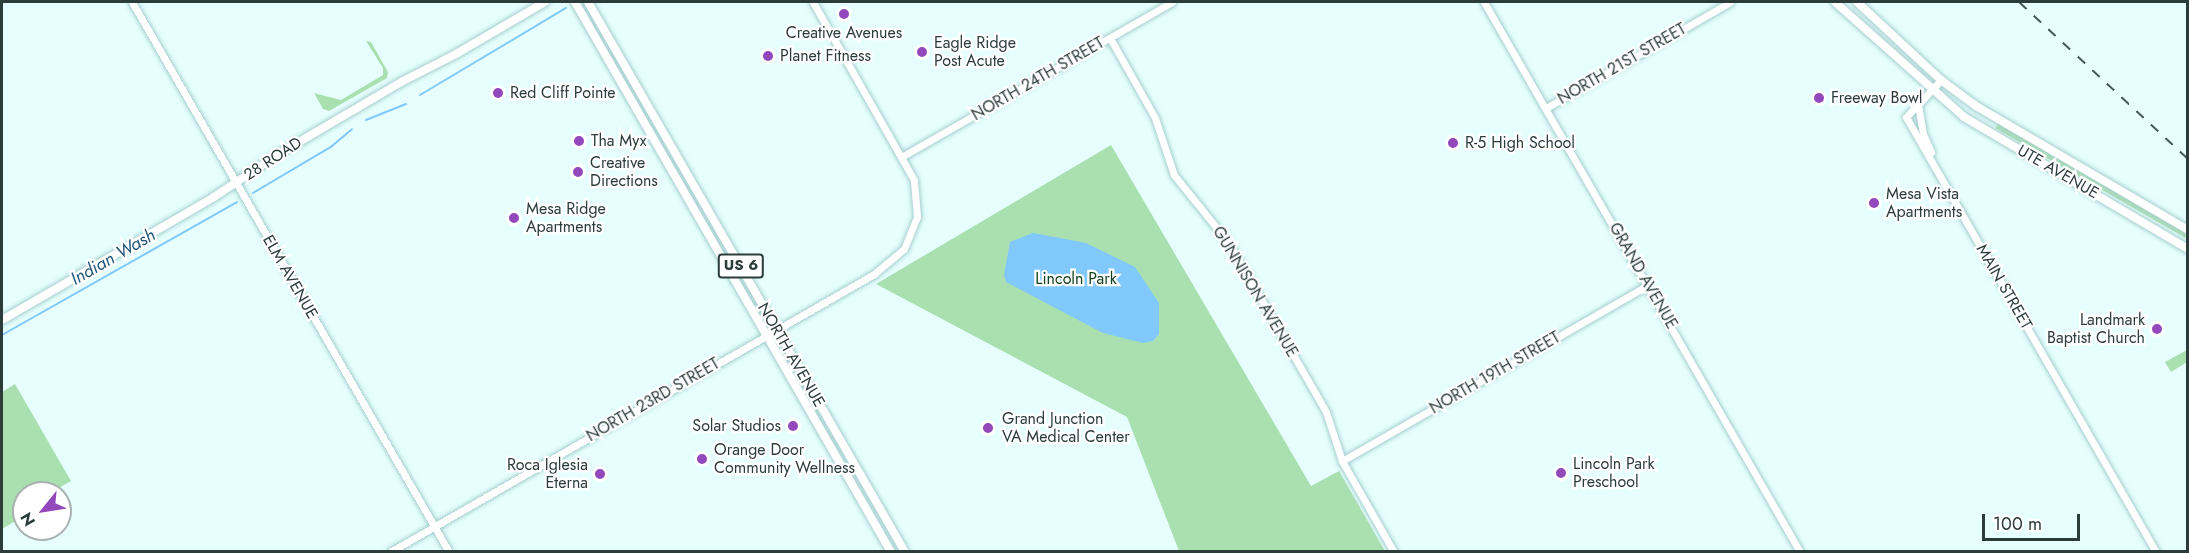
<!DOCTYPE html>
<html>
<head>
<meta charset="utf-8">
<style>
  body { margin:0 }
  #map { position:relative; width:2189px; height:553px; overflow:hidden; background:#e6fffe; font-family:Jost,sans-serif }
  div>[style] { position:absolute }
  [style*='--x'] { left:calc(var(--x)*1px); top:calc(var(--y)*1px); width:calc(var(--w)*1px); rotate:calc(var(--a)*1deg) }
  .green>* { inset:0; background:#aae0b0; transform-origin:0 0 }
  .water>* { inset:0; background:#81c8fc }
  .stream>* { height:2px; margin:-1px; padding:0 1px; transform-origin:1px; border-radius:1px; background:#81c8fc }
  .roads { filter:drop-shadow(0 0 2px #a6cfce) drop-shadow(0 0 2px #a6cfce) }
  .tertiary>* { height:7px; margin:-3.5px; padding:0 3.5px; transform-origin:3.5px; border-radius:3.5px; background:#fff }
  .secondary>* { height:8px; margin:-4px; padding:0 4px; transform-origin:4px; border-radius:4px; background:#fff }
  .primary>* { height:8px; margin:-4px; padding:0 4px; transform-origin:4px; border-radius:4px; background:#fff }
  .rail>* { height:2px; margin-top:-1px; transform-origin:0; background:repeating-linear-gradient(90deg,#455857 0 10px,transparent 0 20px) }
  .dots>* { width:16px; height:16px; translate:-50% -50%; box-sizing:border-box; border:3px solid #fff; border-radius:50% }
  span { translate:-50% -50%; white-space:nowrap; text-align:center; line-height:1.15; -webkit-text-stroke:4.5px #fff; paint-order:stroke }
  .shield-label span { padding:2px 4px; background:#fff; border:2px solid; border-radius:4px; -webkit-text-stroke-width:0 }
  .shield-label { font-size:15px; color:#2b3c3b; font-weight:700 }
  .poi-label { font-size:16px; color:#2b3c3b }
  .left { translate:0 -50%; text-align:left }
  .right { translate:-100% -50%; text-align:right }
  .street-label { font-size:16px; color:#2b3c3b }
  .park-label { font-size:16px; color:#14421d }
  .water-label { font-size:18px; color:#24587b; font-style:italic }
  .frame { position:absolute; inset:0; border:3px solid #2b3c3b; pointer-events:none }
  .north { position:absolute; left:12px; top:481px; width:60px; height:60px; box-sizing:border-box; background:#fff; border:2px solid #aab1b1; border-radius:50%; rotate:240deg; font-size:16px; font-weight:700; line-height:24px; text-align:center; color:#2b3c3b }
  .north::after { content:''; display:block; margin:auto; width:21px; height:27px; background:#9349bb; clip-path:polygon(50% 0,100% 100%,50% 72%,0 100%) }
  .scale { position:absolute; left:1982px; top:514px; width:98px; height:27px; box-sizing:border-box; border:3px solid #2b3c3b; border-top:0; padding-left:8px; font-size:18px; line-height:21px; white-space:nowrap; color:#2b3c3b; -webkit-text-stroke:4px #fff; paint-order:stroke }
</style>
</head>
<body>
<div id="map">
  <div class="green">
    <i style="clip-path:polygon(366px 41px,371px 42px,388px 72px,387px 78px,329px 111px,323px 109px,314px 93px,341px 100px,383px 75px,383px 68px)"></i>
    <i style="left:1998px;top:124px;width:219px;height:5px;rotate:30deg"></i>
    <i style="clip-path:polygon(1111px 145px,1311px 486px,1339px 471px,1385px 551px,1179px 551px,1127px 417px,876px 284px)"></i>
    <i style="clip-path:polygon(2187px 350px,2187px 362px,2171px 372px,2165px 362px)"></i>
    <i style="clip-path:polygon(15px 384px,71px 481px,50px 493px,24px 493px,24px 516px,2px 529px,2px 392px)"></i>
  </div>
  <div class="water">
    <i style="clip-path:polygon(1033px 233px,1086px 243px,1135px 267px,1159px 303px,1159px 334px,1153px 341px,1143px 343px,1103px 333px,1006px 282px,1004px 275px,1010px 242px)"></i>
  </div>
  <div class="stream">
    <i style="--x:420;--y:95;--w:170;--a:-30.8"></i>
    <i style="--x:366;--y:120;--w:43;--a:-21.8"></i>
    <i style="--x:253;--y:193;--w:92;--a:-30.7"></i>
    <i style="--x:332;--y:146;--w:26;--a:-40"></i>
    <i style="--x:2;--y:335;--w:270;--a:-29.5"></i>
  </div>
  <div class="roads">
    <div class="tertiary">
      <i style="--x:132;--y:2;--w:635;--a:60.04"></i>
      <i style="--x:1484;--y:2;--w:634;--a:60.12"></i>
      <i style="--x:1110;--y:38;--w:92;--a:60.6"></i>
      <i style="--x:1155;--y:118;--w:60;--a:71.6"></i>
      <i style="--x:1174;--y:175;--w:86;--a:51.1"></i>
      <i style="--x:1228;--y:242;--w:196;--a:60"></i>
      <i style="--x:1326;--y:412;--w:52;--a:71.9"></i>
      <i style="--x:1342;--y:461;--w:105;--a:60.3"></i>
      <i style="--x:1941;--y:80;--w:51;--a:133.4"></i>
      <i style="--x:1906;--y:117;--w:502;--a:60.11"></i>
      <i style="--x:1918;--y:105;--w:29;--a:80"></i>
      <i style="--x:1923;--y:134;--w:20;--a:66"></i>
      <i style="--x:1546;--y:108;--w:212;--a:-29.9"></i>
      <i style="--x:903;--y:156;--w:310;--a:-29.8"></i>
      <i style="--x:1342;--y:461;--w:353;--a:-29.9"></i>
      <i style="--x:390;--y:552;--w:558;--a:-29.87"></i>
      <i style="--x:874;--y:274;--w:39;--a:-40"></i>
      <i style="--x:904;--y:249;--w:35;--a:-68"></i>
      <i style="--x:917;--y:216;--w:36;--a:-95"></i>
      <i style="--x:914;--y:180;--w:205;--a:-119.6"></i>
    </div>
    <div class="secondary">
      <i style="--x:2;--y:320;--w:245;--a:-30.1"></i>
      <i style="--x:214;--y:197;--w:82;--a:-33.5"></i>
      <i style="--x:282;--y:152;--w:140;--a:-30.4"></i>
      <i style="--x:403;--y:81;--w:59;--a:-27"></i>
      <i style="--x:456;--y:54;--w:103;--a:-30.3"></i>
    </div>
    <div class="primary">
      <i style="--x:575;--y:2;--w:634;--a:60.12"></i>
      <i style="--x:588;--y:2;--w:635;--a:60.04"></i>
      <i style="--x:1835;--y:2;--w:173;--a:41.7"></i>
      <i style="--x:1964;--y:117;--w:260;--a:30.5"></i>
      <i style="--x:1857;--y:2;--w:115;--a:42.9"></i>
      <i style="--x:1941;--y:80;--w:44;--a:36.6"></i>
      <i style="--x:1976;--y:106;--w:246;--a:30.3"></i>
    </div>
  </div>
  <div class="rail">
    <i style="--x:2019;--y:2;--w:231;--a:42.9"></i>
  </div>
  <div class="dots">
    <i style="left:844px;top:14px;background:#9349bb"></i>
    <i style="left:922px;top:52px;background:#9349bb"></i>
    <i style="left:768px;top:56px;background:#9349bb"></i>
    <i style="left:498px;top:93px;background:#9349bb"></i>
    <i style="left:1819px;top:98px;background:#9349bb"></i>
    <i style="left:579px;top:141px;background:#9349bb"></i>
    <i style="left:1453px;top:143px;background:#9349bb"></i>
    <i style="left:578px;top:172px;background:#9349bb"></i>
    <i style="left:1874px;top:203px;background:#9349bb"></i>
    <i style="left:514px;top:218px;background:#9349bb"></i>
    <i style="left:2157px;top:329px;background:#9349bb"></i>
    <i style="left:793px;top:426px;background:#9349bb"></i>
    <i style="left:988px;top:428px;background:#9349bb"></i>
    <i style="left:702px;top:459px;background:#9349bb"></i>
    <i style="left:1561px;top:473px;background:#9349bb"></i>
    <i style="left:600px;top:474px;background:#9349bb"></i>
  </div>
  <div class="shield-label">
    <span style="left:741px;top:266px">US 6</span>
  </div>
  <div class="poi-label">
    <span style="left:844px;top:33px">Creative Avenues</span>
    <span class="left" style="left:934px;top:52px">Eagle Ridge<br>Post Acute</span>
    <span class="left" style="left:780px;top:56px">Planet Fitness</span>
    <span class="left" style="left:510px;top:93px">Red Cliff Pointe</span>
    <span class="left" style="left:1831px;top:98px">Freeway Bowl</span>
    <span class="left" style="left:591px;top:141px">Tha Myx</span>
    <span class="left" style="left:1465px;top:143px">R-5 High School</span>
    <span class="left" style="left:590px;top:172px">Creative<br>Directions</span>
    <span class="left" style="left:1886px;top:203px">Mesa Vista<br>Apartments</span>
    <span class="left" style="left:526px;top:218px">Mesa Ridge<br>Apartments</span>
    <span class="right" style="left:2145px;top:329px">Landmark<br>Baptist Church</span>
    <span class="left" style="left:1002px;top:428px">Grand Junction<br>VA Medical Center</span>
    <span class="right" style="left:781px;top:426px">Solar Studios</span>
    <span class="left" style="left:714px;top:459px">Orange Door<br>Community Wellness</span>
    <span class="left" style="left:1573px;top:473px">Lincoln Park<br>Preschool</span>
    <span class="right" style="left:588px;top:474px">Roca Iglesia<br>Eterna</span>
  </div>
  <div class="street-label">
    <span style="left:1622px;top:64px;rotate:-30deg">NORTH 21ST STREET</span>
    <span style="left:1038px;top:79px;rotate:-30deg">NORTH 24TH STREET</span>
    <span style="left:273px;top:159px;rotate:-33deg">28 ROAD</span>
    <span style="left:2058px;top:172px;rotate:30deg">UTE AVENUE</span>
    <span style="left:1643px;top:276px;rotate:60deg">GRAND AVENUE</span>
    <span style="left:290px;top:277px;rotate:60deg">ELM AVENUE</span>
    <span style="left:2004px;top:287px;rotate:60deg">MAIN STREET</span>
    <span style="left:1255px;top:292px;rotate:59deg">GUNNISON AVENUE</span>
    <span style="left:791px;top:355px;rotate:60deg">NORTH AVENUE</span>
    <span style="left:1495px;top:373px;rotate:-30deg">NORTH 19TH STREET</span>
    <span style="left:653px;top:400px;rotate:-30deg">NORTH 23RD STREET</span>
  </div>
  <div class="park-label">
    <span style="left:1076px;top:279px">Lincoln Park</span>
  </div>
  <div class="water-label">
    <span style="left:113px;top:257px;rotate:-30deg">Indian Wash</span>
  </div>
  <div class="frame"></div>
  <div class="north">N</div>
  <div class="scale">100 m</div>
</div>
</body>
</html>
